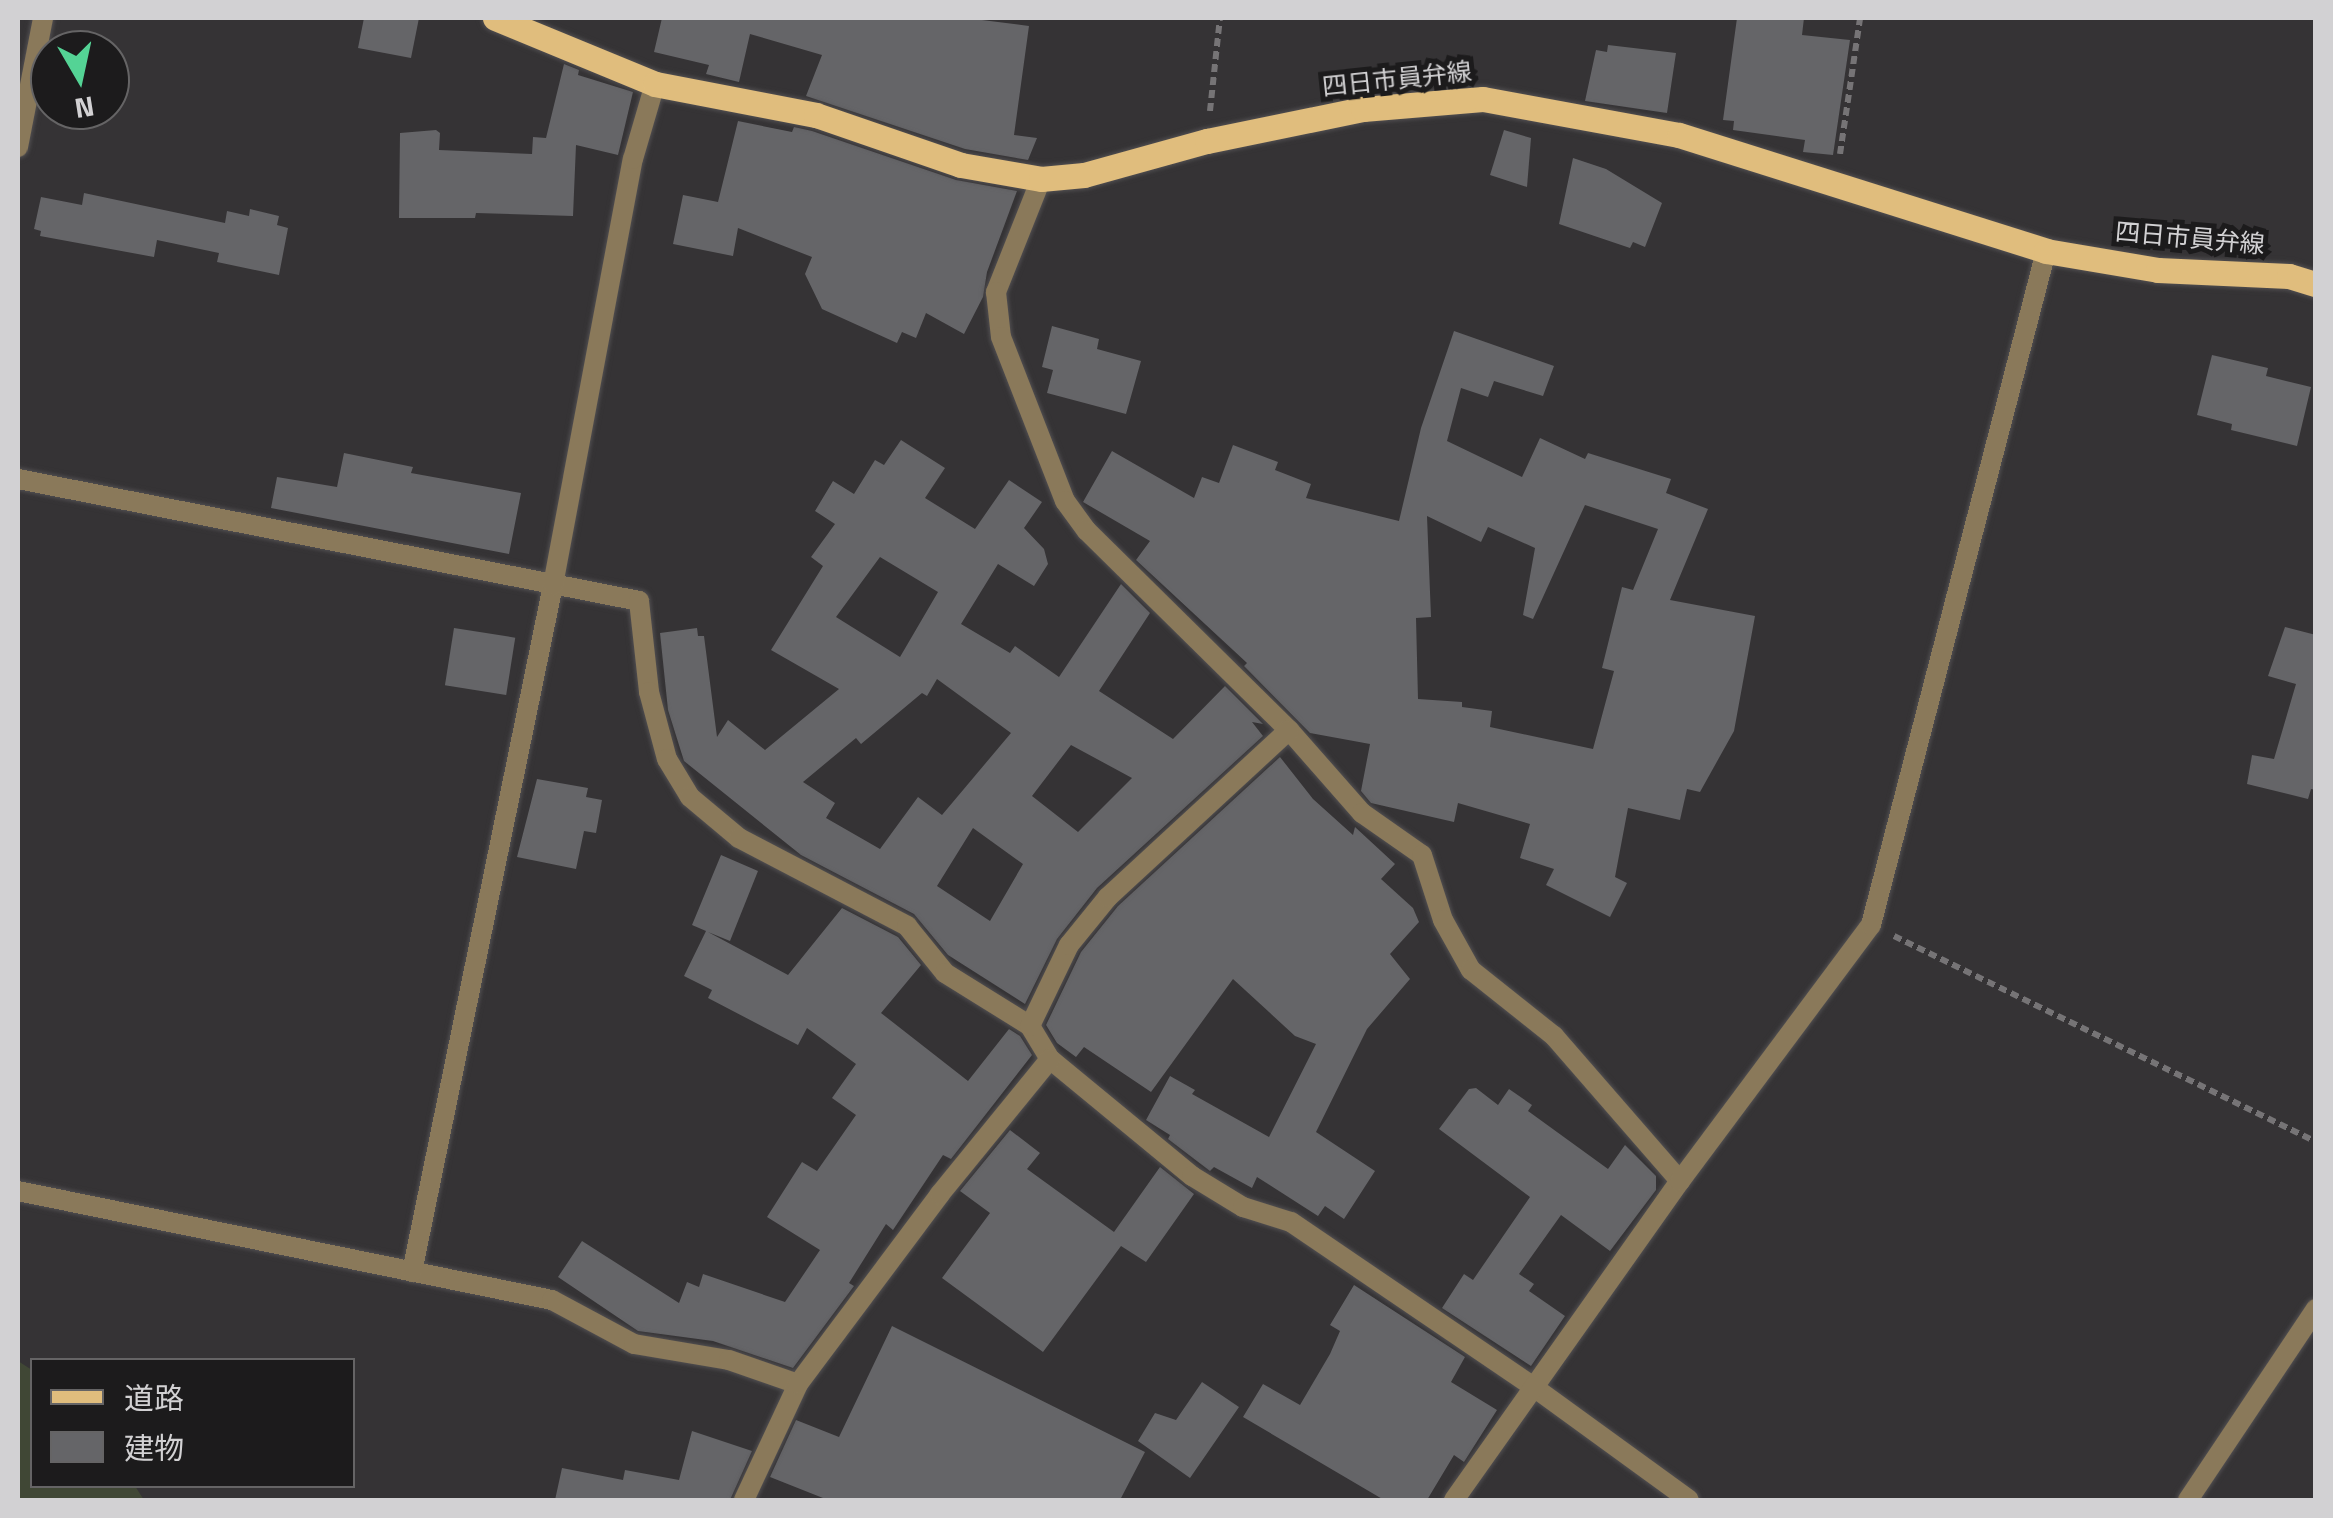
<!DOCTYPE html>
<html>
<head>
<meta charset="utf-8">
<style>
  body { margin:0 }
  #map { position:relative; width:2333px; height:1518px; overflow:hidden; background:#353335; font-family:"Titillium Web","Noto Sans JP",sans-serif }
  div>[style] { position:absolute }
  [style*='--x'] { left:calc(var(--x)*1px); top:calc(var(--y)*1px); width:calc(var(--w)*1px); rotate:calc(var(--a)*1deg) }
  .green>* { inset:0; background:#404735 }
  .building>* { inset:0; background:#656568; transform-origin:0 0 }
  .path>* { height:6px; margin-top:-3px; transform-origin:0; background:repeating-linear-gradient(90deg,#767476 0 8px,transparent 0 13px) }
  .roads { filter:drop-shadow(0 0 2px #514f51) drop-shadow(0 0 2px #514f51) }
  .street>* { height:20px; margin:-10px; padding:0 10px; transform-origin:10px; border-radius:10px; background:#8a795a }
  .primary>* { height:25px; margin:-12.5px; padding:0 12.5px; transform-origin:12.5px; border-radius:12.5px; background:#e0bd7d }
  span { translate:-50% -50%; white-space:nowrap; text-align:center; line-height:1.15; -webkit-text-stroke:10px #1c1b1c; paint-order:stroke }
  .street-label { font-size:25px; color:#d2d1d3 }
  .frame { position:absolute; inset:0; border:20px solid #d2d1d3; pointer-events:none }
  .legend { position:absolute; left:30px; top:1358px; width:325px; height:130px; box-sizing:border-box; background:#1c1b1c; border:2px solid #656465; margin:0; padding:12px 18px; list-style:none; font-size:30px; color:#d2d1d3 }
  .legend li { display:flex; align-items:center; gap:20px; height:50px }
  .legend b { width:50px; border:2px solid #656465 }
  .north { position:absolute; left:30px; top:30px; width:100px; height:100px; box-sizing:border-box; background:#1c1b1c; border:2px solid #656465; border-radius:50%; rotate:171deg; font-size:28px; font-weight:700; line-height:40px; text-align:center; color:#d2d1d3 }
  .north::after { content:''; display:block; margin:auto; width:35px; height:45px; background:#54d395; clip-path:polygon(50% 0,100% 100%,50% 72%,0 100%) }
</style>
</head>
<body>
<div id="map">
  <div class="green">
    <i style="clip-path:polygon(18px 1361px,32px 1370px,32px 1486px,135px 1486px,144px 1500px,18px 1500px)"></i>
  </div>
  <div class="building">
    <i style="clip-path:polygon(364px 18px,419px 18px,411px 58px,358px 48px)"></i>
    <i style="clip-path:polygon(662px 18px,966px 18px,1029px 26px,1014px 135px,1037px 138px,1028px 160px,965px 149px,806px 96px,822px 55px,750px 34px,739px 82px,706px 74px,709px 65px,654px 52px)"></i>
    <i style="clip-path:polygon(1737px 18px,1804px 18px,1802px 35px,1850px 40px,1833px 155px,1803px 152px,1805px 140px,1733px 130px,1734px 121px,1723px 120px)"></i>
    <i style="clip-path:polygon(1608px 45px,1676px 53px,1667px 113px,1585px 101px,1596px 50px,1607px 52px)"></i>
    <i style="clip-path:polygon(564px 64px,579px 70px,578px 75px,633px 92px,618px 155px,576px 145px,573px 216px,476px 213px,475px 218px,399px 218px,400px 133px,436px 130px,440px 133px,439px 150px,532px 154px,533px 137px,546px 138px)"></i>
    <i style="clip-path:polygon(738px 121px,792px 132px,794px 127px,812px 131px,956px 180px,1017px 191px,987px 272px,983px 297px,964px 334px,926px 313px,916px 338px,902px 332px,897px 343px,822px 309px,805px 274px,812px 257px,738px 228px,733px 256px,673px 244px,683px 195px,718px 202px)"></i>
    <i style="clip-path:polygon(1504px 130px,1531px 138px,1527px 187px,1490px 175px)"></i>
    <i style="clip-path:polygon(1573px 158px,1606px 169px,1662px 203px,1645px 247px,1633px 242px,1630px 248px,1559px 224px)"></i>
    <i style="clip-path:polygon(84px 193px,225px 223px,227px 211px,249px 216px,250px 209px,279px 216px,277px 225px,288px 228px,279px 275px,217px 262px,219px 253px,157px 240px,154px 257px,40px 236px,41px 231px,34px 229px,41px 197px,82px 205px)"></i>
    <i style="clip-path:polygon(1052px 326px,1099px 339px,1097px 349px,1141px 361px,1126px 414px,1047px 393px,1053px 370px,1042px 367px)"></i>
    <i style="clip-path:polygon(evenodd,1454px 331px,1554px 366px,1543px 396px,1494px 381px,1488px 397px,1461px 388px,1447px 441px,1522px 477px,1540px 438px,1585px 459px,1588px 453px,1671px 479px,1666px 493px,1708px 509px,1670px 600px,1755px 616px,1734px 731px,1700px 792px,1687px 789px,1680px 820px,1628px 808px,1615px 877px,1627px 883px,1610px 917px,1546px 885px,1554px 869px,1520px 858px,1530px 824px,1458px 803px,1454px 822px,1371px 803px,1361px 791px,1370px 744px,1310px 733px,1244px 666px,1247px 663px,1136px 560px,1150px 541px,1083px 502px,1112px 451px,1194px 498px,1202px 477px,1219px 483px,1233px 445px,1278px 462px,1275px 470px,1311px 484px,1306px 498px,1399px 521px,1421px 428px,1454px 331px,1585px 505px,1658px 529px,1633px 590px,1622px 587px,1602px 668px,1614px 671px,1593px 749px,1490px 727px,1492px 711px,1462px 707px,1462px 702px,1418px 699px,1416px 618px,1431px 617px,1427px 516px,1481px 542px,1488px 527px,1535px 548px,1523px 615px,1533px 619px,1585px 505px)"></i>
    <i style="clip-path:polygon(2212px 355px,2268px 368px,2266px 376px,2311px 387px,2297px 446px,2231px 430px,2232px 424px,2197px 415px)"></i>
    <i style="clip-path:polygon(evenodd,901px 440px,945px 468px,925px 498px,975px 529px,1009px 480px,1042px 502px,1024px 528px,1044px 549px,1048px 564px,1034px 586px,998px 564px,961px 624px,1010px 653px,1015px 646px,1059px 677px,1121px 584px,1150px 613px,1099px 691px,1173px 739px,1225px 686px,1263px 724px,1252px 722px,1263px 736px,1097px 888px,1057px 939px,1025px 1004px,948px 955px,914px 914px,801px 855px,684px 761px,668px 710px,660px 633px,697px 628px,698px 636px,704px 636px,717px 737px,728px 720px,765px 750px,839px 689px,771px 650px,823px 566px,811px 557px,835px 524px,815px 511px,833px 481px,854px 494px,875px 460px,884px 465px,901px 440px,880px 557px,938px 592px,900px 657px,836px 617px,880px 557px,901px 440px,937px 679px,1011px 733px,942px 815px,918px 797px,880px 849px,826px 818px,835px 803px,803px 782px,856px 738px,861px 744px,922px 693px,927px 696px,937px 679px,901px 440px,1071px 745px,1132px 778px,1078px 832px,1032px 796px,1071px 745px,901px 440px,973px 828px,1023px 864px,990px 921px,937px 886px,973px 828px)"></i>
    <i style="clip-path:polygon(344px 453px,413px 467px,411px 473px,521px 493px,509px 554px,271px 508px,277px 477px,337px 487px)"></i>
    <i style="clip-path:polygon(2285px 627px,2316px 635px,2316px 790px,2311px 789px,2308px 799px,2247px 784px,2252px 755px,2274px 759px,2296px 684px,2268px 676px)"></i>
    <i style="left:454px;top:628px;width:62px;height:58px;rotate:9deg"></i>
    <i style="clip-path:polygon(1280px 757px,1313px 799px,1353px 835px,1355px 827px,1395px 864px,1381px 879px,1413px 908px,1419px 922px,1390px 954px,1410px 979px,1367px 1029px,1316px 1132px,1375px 1171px,1344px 1219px,1325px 1206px,1318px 1216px,1257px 1177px,1252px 1188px,1214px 1167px,1210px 1171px,1168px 1139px,1170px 1135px,1146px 1120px,1170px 1076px,1195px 1090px,1192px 1094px,1269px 1137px,1316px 1044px,1295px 1036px,1233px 979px,1151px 1092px,1084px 1047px,1076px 1057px,1057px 1043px,1046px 1025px,1081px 952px,1118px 906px)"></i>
    <i style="clip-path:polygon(537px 779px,588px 788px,586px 797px,602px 800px,596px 833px,584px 831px,576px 869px,517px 857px)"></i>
    <i style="clip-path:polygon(721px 855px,758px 871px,730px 941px,708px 932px,788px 975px,842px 908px,898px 937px,921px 965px,881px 1013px,968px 1081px,1009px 1029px,1020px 1036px,1032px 1055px,951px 1159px,943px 1155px,893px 1230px,886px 1224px,849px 1283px,854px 1286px,793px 1368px,713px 1341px,638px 1331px,558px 1277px,582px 1241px,679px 1303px,687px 1282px,699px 1287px,703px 1274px,785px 1302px,820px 1250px,767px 1217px,802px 1162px,817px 1171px,856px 1115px,832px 1098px,856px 1064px,807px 1028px,798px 1045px,708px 998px,712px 990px,684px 976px,706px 931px,692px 925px)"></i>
    <i style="clip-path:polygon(1476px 1088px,1498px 1105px,1509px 1089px,1532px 1105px,1528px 1111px,1608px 1169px,1625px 1145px,1656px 1176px,1656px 1190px,1610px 1251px,1561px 1215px,1519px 1274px,1534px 1284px,1529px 1291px,1565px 1316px,1531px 1366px,1442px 1308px,1464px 1274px,1473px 1280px,1530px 1197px,1439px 1129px,1469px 1089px)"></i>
    <i style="clip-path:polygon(1010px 1130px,1040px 1153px,1027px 1169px,1114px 1232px,1160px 1167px,1194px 1194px,1146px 1262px,1121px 1246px,1043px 1352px,942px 1278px,990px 1213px,960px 1191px)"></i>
    <i style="clip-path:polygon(1354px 1285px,1465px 1357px,1451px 1382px,1497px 1410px,1464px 1462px,1454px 1455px,1427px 1500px,1384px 1500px,1243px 1417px,1263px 1384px,1300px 1405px,1330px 1354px,1340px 1331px,1330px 1325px)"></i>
    <i style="clip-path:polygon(892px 1326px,1145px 1452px,1120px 1500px,828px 1500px,770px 1477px,796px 1420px,839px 1437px)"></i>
    <i style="clip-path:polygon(1202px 1382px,1239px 1407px,1190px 1478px,1138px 1441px,1155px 1413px,1176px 1420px)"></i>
    <i style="clip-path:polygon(692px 1431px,752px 1451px,730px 1500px,555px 1500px,562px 1468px,623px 1480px,625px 1470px,679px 1480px)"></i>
  </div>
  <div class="path">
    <i style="--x:1210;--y:111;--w:94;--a:-83.9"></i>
    <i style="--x:1840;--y:154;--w:137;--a:-81.6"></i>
    <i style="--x:1894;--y:936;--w:470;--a:26"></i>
  </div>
  <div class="roads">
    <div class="street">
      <i style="--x:18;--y:147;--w:131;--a:-79"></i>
      <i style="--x:1041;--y:179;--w:122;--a:111.7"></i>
      <i style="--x:996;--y:292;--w:45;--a:83.7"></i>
      <i style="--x:1001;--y:337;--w:176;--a:68.7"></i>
      <i style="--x:1065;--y:501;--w:37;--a:54"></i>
      <i style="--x:1087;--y:531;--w:284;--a:44.6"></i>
      <i style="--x:1289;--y:730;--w:111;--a:48.7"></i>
      <i style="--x:1362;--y:813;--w:73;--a:35"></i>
      <i style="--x:1422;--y:855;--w:68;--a:72.1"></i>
      <i style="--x:1443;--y:920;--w:57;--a:60.8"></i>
      <i style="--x:1471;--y:970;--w:106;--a:38.5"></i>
      <i style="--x:1554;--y:1036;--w:192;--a:49"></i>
      <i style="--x:18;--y:479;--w:633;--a:11.11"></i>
      <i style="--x:639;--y:601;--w:92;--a:83.7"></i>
      <i style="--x:649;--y:692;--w:69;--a:75"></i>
      <i style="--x:667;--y:759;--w:44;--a:58.8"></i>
      <i style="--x:690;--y:797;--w:64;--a:39.9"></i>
      <i style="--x:739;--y:838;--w:190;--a:27.6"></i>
      <i style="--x:907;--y:926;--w:60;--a:51"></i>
      <i style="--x:945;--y:973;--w:100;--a:31.9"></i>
      <i style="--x:1030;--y:1026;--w:39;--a:59"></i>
      <i style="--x:1050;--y:1059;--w:184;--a:39.5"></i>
      <i style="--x:1192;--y:1176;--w:60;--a:31.3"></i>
      <i style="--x:1243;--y:1207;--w:50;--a:17.4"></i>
      <i style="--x:1291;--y:1222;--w:295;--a:34.2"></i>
      <i style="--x:1535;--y:1388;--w:190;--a:36"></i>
      <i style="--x:1030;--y:1026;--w:90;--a:-64.3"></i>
      <i style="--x:1069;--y:945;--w:62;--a:-50.9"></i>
      <i style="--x:1108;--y:897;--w:246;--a:-42.7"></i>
      <i style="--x:18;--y:1191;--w:545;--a:11.54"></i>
      <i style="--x:552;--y:1300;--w:93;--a:28.2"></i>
      <i style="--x:634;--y:1344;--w:96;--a:9.6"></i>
      <i style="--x:729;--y:1360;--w:73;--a:19.2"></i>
      <i style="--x:412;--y:1272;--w:701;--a:-78.4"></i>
      <i style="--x:553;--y:585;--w:433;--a:-79.4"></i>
      <i style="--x:633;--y:159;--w:78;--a:-73.7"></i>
      <i style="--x:744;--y:1500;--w:128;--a:-65"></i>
      <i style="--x:798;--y:1384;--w:237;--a:-53.2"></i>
      <i style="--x:940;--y:1194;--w:174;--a:-50.8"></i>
      <i style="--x:1454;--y:1500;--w:391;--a:-54.7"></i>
      <i style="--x:1680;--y:1181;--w:319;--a:-53.3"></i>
      <i style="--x:1871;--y:925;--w:696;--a:-75.44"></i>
      <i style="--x:2188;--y:1500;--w:230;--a:-56.2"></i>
    </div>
    <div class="primary">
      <i style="--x:495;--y:18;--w:173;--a:22.4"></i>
      <i style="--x:655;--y:84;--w:164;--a:10.9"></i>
      <i style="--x:816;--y:115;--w:153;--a:19"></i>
      <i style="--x:961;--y:165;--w:81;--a:9.9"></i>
      <i style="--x:1041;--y:179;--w:43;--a:-5.3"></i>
      <i style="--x:1084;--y:175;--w:128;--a:-15.5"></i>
      <i style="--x:1207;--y:141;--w:159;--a:-11.6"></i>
      <i style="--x:1363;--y:109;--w:120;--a:-4.8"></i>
      <i style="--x:1483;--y:99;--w:199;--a:10.4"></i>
      <i style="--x:1679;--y:135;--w:385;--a:17.5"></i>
      <i style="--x:2046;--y:251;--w:114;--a:9.6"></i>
      <i style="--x:2158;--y:270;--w:131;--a:2.6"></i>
      <i style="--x:2289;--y:276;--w:28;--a:17"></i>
    </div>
  </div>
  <div class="street-label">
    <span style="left:1397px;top:79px;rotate:-6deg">四日市員弁線</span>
    <span style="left:2190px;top:238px;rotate:5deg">四日市員弁線</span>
  </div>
  <div class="frame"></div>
  <ul class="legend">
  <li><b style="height:12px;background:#e0bd7d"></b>道路</li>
  <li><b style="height:28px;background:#656568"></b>建物</li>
  </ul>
  <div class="north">N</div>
</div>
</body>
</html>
